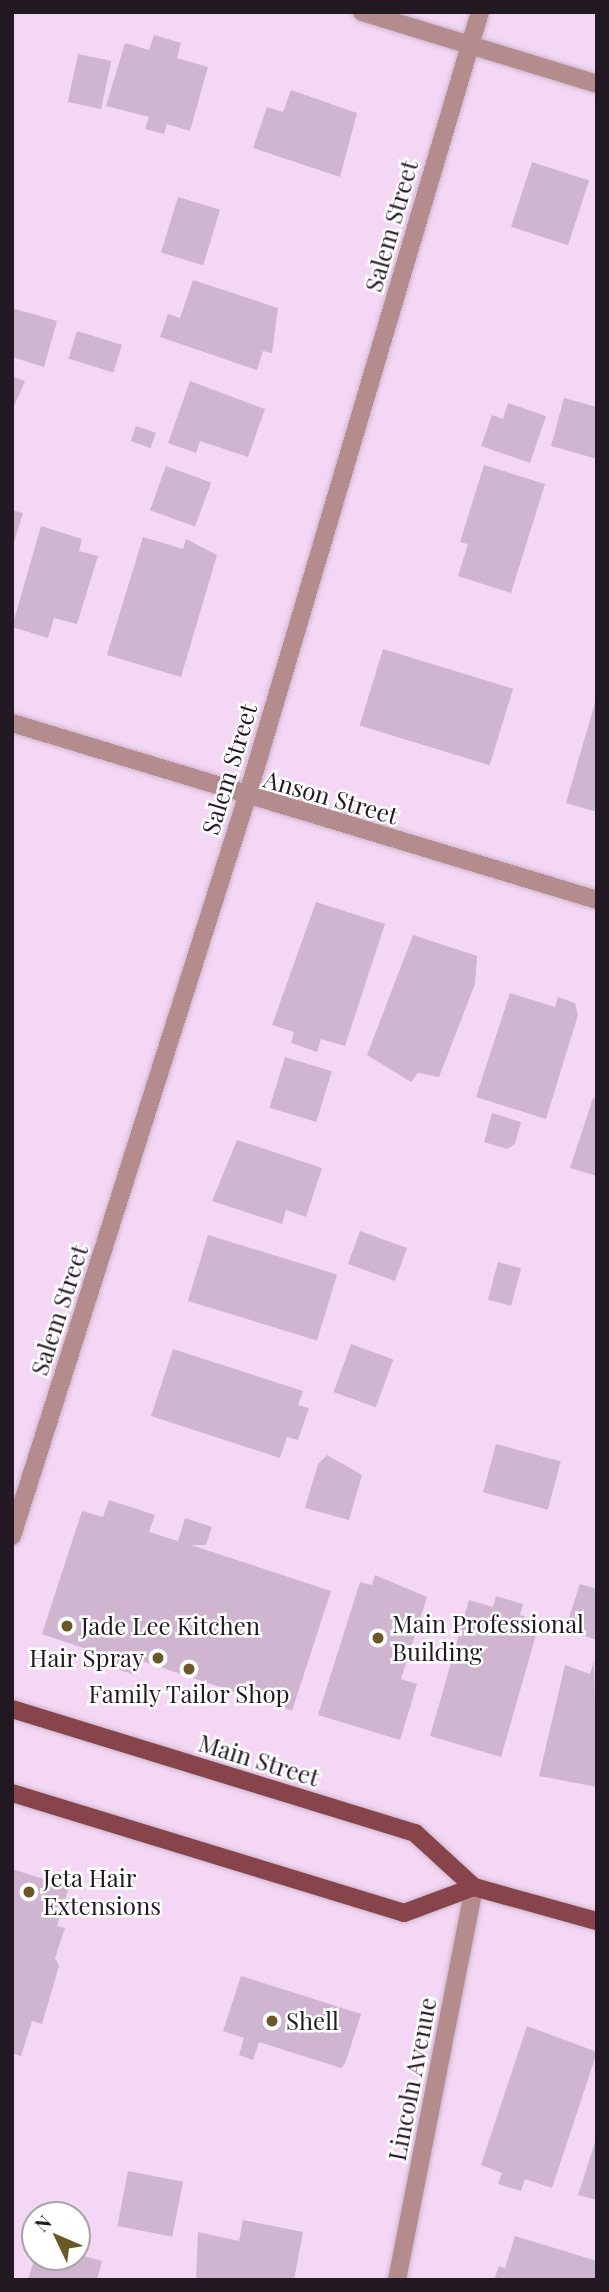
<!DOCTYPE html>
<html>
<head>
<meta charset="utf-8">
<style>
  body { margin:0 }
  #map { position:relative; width:609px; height:2292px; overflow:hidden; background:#f3d7f4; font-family:"Playfair Display",serif }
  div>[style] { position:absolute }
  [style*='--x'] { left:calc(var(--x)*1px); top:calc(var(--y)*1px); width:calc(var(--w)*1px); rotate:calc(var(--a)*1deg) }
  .building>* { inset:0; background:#d0b5d1; transform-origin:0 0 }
  .roads { filter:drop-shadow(0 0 2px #ceb5ce) drop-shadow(0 0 2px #ceb5ce) }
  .minor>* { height:18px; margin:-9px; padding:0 9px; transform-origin:9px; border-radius:9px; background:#b48c8e }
  .primary>* { height:18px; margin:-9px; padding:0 9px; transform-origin:9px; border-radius:9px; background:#87444b }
  .dots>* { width:19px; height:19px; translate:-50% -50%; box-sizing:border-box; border:4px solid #fff; border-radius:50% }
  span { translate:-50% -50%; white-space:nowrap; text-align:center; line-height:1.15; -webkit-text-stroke:5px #fff; paint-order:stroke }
  .street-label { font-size:24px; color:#231923 }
  .poi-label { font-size:24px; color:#231923 }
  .left { translate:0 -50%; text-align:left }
  .right { translate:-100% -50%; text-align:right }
  .frame { position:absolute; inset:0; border:14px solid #231923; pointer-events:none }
  .north { position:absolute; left:21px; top:2201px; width:70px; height:70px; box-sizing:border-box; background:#fff; border:2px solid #a7a3a7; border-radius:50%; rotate:314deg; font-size:19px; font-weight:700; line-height:28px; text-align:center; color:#231923 }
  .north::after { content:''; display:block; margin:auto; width:24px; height:32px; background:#6a5927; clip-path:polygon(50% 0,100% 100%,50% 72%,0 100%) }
</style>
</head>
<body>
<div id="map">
  <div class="building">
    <i style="clip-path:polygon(154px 35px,181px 43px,177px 58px,208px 67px,190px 131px,167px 124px,164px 134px,145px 129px,149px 117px,106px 106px,125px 43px,149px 50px)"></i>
    <i style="left:78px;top:54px;width:34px;height:49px;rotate:12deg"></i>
    <i style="clip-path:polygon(291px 90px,357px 113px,340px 177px,253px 148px,267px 107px,283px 112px)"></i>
    <i style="left:532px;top:162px;width:60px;height:68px;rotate:18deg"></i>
    <i style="left:178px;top:197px;width:44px;height:58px;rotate:17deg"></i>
    <i style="clip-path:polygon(193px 280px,278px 308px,272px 353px,263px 351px,257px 370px,160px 337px,168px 314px,180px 318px)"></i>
    <i style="clip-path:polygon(12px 308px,57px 321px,44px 367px,12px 357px)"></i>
    <i style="left:77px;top:331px;width:47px;height:29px;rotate:17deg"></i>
    <i style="clip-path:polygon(12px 376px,25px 381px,12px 411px)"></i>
    <i style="clip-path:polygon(190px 381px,265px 409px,248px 457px,200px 441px,196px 453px,168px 443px)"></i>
    <i style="clip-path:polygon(564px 398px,597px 407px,597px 459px,551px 446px)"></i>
    <i style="clip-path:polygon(508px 403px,546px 416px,530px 463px,481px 446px,492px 415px,503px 419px)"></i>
    <i style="left:136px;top:426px;width:21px;height:16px;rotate:19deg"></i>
    <i style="clip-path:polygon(484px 465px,545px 484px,511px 593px,458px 576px,468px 544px,460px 542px)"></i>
    <i style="left:166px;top:466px;width:48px;height:47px;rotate:20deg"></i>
    <i style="clip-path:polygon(12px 510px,23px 513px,13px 546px,12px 546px)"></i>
    <i style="clip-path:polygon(41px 526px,82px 539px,79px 551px,98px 556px,77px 624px,54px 618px,48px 638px,12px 627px)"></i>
    <i style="clip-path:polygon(143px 537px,183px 549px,186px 539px,217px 555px,181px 677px,107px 655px)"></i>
    <i style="left:383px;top:649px;width:136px;height:80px;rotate:17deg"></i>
    <i style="clip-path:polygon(596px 699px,597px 700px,597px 812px,566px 803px)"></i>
    <i style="clip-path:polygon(316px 902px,385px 924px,345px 1046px,321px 1039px,317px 1052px,291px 1043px,294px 1032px,272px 1025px)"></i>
    <i style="clip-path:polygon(413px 935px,477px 956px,475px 984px,439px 1077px,418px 1073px,411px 1082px,367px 1055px)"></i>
    <i style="clip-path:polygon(510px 993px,555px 1007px,558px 997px,575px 1003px,578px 1015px,546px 1119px,476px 1097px)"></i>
    <i style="left:285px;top:1057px;width:49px;height:53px;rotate:17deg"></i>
    <i style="clip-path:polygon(593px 1098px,597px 1100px,597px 1176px,570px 1168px)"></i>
    <i style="clip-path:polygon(492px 1113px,521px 1122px,515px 1144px,507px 1149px,484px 1142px)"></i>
    <i style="clip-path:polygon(237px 1140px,322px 1168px,306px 1217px,286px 1210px,282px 1224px,212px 1201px)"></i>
    <i style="left:360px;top:1231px;width:50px;height:35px;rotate:20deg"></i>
    <i style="left:208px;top:1235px;width:135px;height:69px;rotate:17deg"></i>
    <i style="left:498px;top:1262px;width:24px;height:39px;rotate:15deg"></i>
    <i style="left:351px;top:1344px;width:45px;height:51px;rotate:20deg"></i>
    <i style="clip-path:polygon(173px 1349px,303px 1391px,298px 1405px,309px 1408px,298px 1440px,287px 1437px,280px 1458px,151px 1416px)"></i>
    <i style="left:496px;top:1444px;width:67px;height:50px;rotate:15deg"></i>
    <i style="clip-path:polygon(327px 1455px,362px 1475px,349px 1520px,305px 1508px,318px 1464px)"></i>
    <i style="clip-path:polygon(109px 1500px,155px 1515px,149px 1532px,178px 1541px,185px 1518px,212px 1527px,206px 1545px,191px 1545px,331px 1591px,292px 1711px,136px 1659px,132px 1674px,93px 1661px,95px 1652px,42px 1634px,82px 1511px,103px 1517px)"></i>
    <i style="clip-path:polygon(375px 1575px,427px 1597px,401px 1679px,417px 1684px,400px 1740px,318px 1715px,360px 1582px,372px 1585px)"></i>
    <i style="clip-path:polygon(580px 1584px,597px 1589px,597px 1640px,565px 1630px)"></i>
    <i style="clip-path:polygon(496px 1596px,523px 1604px,520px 1615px,540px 1621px,501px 1757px,430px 1736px,469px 1600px,493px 1607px)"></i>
    <i style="clip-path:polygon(594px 1661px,597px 1787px,539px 1776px,565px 1665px,590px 1674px)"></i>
    <i style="clip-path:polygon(12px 1869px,69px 1887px,57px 1926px,65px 1928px,55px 1958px,59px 1966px,42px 2024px,32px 2021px,21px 2056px,12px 2053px)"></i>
    <i style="clip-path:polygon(241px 1976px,361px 2014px,345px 2064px,341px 2068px,259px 2042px,253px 2060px,239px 2055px,244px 2038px,223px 2031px)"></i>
    <i style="clip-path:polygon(527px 2026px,597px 2052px,552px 2188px,525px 2179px,521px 2191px,498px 2184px,502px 2173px,481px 2165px)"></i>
    <i style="clip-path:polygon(596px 2139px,597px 2139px,597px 2200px,578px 2195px)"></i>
    <i style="left:128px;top:2171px;width:56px;height:56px;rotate:11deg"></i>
    <i style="clip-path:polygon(243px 2220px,303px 2232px,294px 2280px,196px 2280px,198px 2232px,239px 2241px)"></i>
    <i style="clip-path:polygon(515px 2236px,597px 2261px,597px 2280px,494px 2280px,499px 2266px,505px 2268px)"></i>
    <i style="clip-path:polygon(77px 2254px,102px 2261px,97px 2280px,28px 2280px,35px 2257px)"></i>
  </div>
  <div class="roads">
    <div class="minor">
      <i style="--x:362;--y:12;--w:246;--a:17"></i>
      <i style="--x:12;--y:723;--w:611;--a:16.83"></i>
      <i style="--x:12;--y:1536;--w:775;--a:-72.36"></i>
      <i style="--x:247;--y:797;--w:819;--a:-73.47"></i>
      <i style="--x:397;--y:2280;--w:400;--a:-78.9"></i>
    </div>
    <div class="primary">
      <i style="--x:12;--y:1709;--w:422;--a:17.1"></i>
      <i style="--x:415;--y:1833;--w:80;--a:42.5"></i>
      <i style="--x:474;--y:1887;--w:128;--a:15.5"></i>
      <i style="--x:12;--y:1793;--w:410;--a:17"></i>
      <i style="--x:404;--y:1913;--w:75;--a:-20.4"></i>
    </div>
  </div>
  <div class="dots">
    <i style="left:67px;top:1626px;background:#6a5927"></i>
    <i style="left:378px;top:1638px;background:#6a5927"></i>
    <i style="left:158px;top:1658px;background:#6a5927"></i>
    <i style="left:189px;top:1669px;background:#6a5927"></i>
    <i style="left:29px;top:1892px;background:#6a5927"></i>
    <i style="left:272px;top:2021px;background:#6a5927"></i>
  </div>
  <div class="street-label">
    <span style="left:391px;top:226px;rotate:-74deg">Salem Street</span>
    <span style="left:229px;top:769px;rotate:-73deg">Salem Street</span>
    <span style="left:331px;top:797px;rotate:16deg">Anson Street</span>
    <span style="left:59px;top:1310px;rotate:-72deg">Salem Street</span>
    <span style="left:259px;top:1760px;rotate:17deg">Main Street</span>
    <span style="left:412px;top:2079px;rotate:-79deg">Lincoln Avenue</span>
  </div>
  <div class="poi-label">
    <span class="left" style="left:392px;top:1638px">Main Professional<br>Building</span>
    <span class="left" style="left:81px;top:1626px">Jade Lee Kitchen</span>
    <span class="right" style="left:144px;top:1658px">Hair Spray</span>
    <span style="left:189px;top:1694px">Family Tailor Shop</span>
    <span class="left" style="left:43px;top:1892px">Jeta Hair<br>Extensions</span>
    <span class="left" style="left:286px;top:2021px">Shell</span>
  </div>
  <div class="frame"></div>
  <div class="north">N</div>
</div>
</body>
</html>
